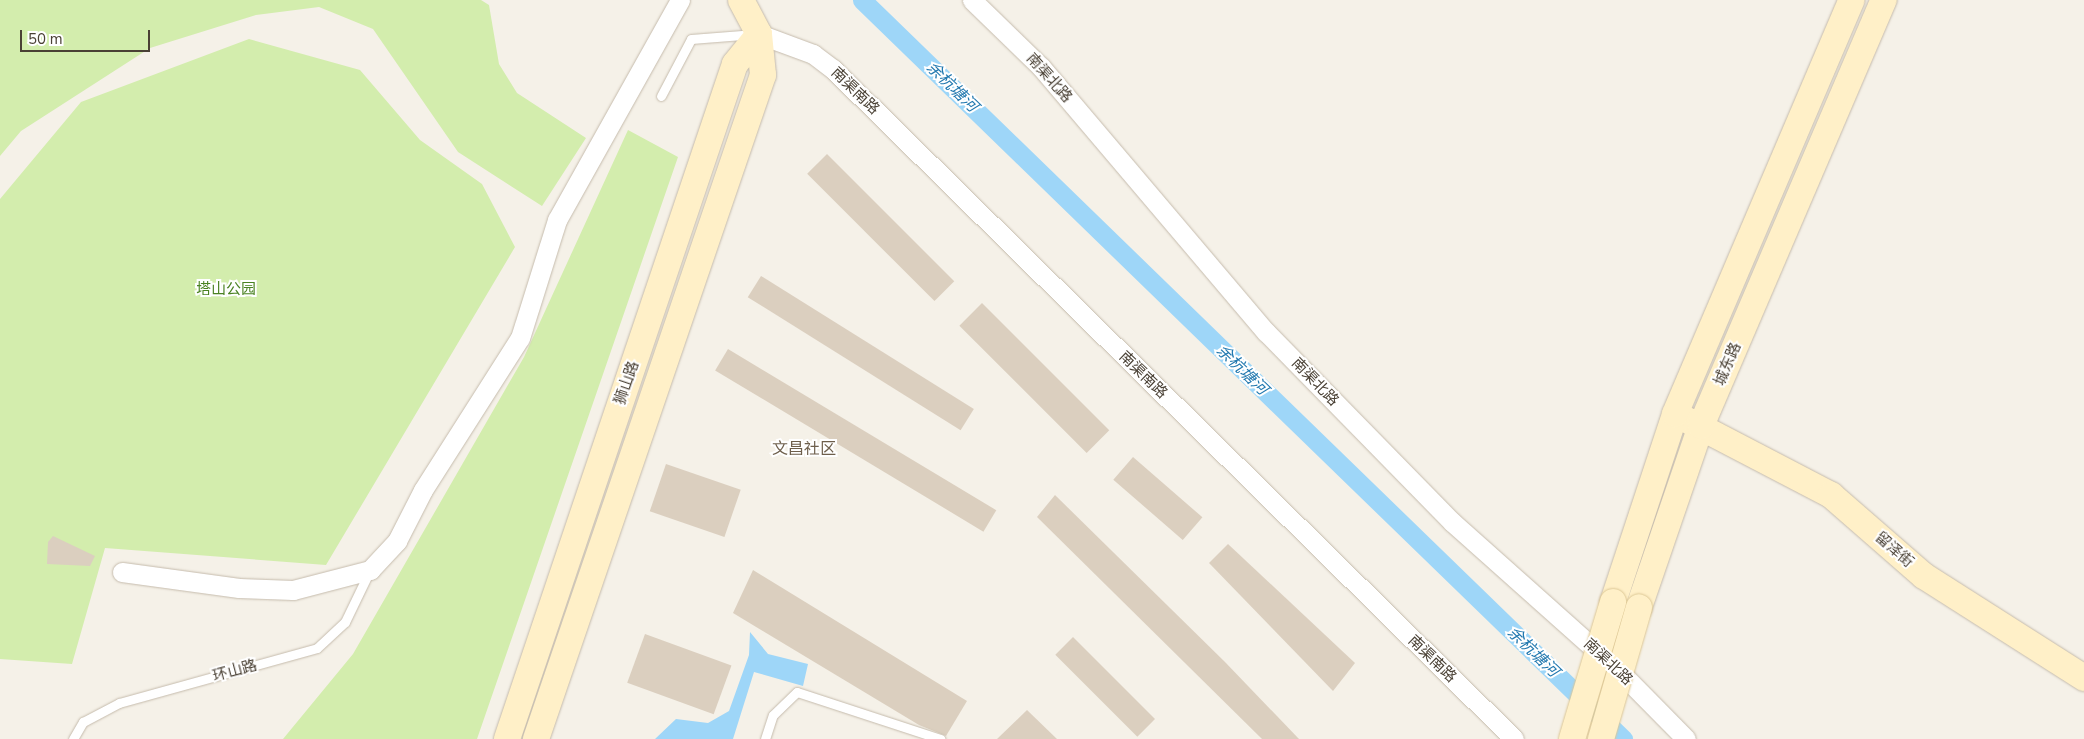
<!DOCTYPE html>
<html>
<head>
<meta charset="utf-8">
<style>
  body { margin:0 }
  #map { position:relative; width:2084px; height:739px; overflow:hidden; background:#f5f1e8; font-family:"Nunito Sans","Noto Sans SC",sans-serif }
  div>[style] { position:absolute }
  [style*='--x'] { left:calc(var(--x)*1px); top:calc(var(--y)*1px); width:calc(var(--w)*1px); rotate:calc(var(--a)*1deg) }
  .green>* { inset:0; background:#d3edad }
  .water>* { inset:0; background:#9ed6f8 }
  .canal>* { height:19px; margin:-9.5px; padding:0 9.5px; transform-origin:9.5px; border-radius:9.5px; background:#9ed6f8 }
  .building>* { inset:0; background:#dbcfbf; transform-origin:0 0 }
  .roads { filter:drop-shadow(0 0 1px #c5bbac) drop-shadow(0 0 1px #c5bbac) }
  .lane>* { height:9px; margin:-4.5px; padding:0 4.5px; transform-origin:4.5px; border-radius:4.5px; background:#fff }
  .street>* { height:19px; margin:-9.5px; padding:0 9.5px; transform-origin:9.5px; border-radius:9.5px; background:#fff }
  .secondary>* { height:26px; margin:-13px; padding:0 13px; transform-origin:13px; border-radius:13px; background:#fff0c8 }
  .bridges { filter:drop-shadow(0 0 1px #ddc795) drop-shadow(0 0 1px #ddc795) }
  .secondary-bridge>* { height:26px; margin:-13px; padding:0 13px; transform-origin:13px; border-radius:13px; background:#fff0c8 }
  span { translate:-50% -50%; white-space:nowrap; text-align:center; line-height:1.15; -webkit-text-stroke:4px #fff; paint-order:stroke }
  .street-label { font-size:15px; color:#4a4135 }
  .park-label { font-size:15px; color:#4a8222 }
  .water-label { font-size:16px; color:#2178af; font-style:italic }
  .neighbourhood-label { font-size:16px; color:#6e5f4c }
  .scale { position:absolute; left:20px; top:30px; width:130px; height:22px; box-sizing:border-box; border:2px solid #4a4135; border-top:0; padding-left:6px; font-size:15px; line-height:18px; white-space:nowrap; color:#4a4135; -webkit-text-stroke:4px #fff; paint-order:stroke }
</style>
</head>
<body>
<div id="map">
  <div class="green">
    <i style="clip-path:polygon(0 0,481px 0,489px 5px,499px 64px,517px 93px,586px 138px,542px 206px,458px 152px,373px 29px,319px 7px,256px 15px,150px 48px,21px 131px,0 156px)"></i>
    <i style="clip-path:polygon(249px 39px,360px 70px,420px 140px,482px 184px,515px 247px,326px 565px,105px 548px,72px 664px,0 659px,0 199px,81px 102px)"></i>
    <i style="clip-path:polygon(628px 130px,678px 157px,477px 739px,283px 739px,353px 654px,524px 357px)"></i>
  </div>
  <div class="water">
    <i style="clip-path:polygon(750px 632px,768px 654px,808px 664px,803px 686px,754px 672px,733px 739px,655px 739px,676px 719px,708px 723px,729px 711px,749px 655px)"></i>
  </div>
  <div class="canal">
    <i style="--x:862;--y:0;--w:1061;--a:44.16"></i>
  </div>
  <div class="building">
    <i style="left:827px;top:154px;width:180px;height:28px;rotate:45deg"></i>
    <i style="left:761px;top:276px;width:251px;height:25px;rotate:32deg"></i>
    <i style="left:982px;top:303px;width:180px;height:32px;rotate:45deg"></i>
    <i style="left:728px;top:349px;width:313px;height:25px;rotate:31deg"></i>
    <i style="left:1133px;top:457px;width:92px;height:30px;rotate:41deg"></i>
    <i style="left:666px;top:464px;width:79px;height:50px;rotate:19deg"></i>
    <i style="clip-path:polygon(1055px 495px,1225px 662px,1299px 739px,1262px 739px,1037px 517px)"></i>
    <i style="clip-path:polygon(53px 536px,95px 556px,90px 566px,47px 564px,48px 542px)"></i>
    <i style="clip-path:polygon(1228px 544px,1355px 663px,1333px 691px,1209px 563px)"></i>
    <i style="clip-path:polygon(753px 570px,967px 701px,946px 736px,919px 725px,733px 613px)"></i>
    <i style="left:645px;top:634px;width:92px;height:52px;rotate:20deg"></i>
    <i style="left:1073px;top:637px;width:116px;height:25px;rotate:45deg"></i>
    <i style="clip-path:polygon(1027px 710px,1057px 739px,997px 739px)"></i>
  </div>
  <div class="roads">
    <div class="lane">
      <i style="--x:661;--y:96;--w:64;--a:-62.2"></i>
      <i style="--x:691;--y:39;--w:64;--a:-4.5"></i>
      <i style="--x:73;--y:739;--w:20;--a:-60"></i>
      <i style="--x:83;--y:722;--w:41;--a:-27.8"></i>
      <i style="--x:119;--y:703;--w:205;--a:-15.5"></i>
      <i style="--x:317;--y:648;--w:38;--a:-43"></i>
      <i style="--x:345;--y:622;--w:58;--a:-64.3"></i>
      <i style="--x:765;--y:739;--w:25;--a:-72"></i>
      <i style="--x:773;--y:715;--w:33;--a:-44"></i>
      <i style="--x:797;--y:692;--w:151;--a:18.1"></i>
    </div>
    <div class="street">
      <i style="--x:972;--y:0;--w:96;--a:44.2"></i>
      <i style="--x:1041;--y:67;--w:348;--a:49.7"></i>
      <i style="--x:1266;--y:332;--w:266;--a:45.6"></i>
      <i style="--x:1452;--y:522;--w:224;--a:41.7"></i>
      <i style="--x:1619;--y:671;--w:95;--a:45.4"></i>
      <i style="--x:759;--y:34;--w:58;--a:20.3"></i>
      <i style="--x:813;--y:54;--w:25;--a:37"></i>
      <i style="--x:833;--y:69;--w:955;--a:44.53"></i>
      <i style="--x:122;--y:572;--w:118;--a:7.8"></i>
      <i style="--x:239;--y:588;--w:54;--a:2.1"></i>
      <i style="--x:293;--y:590;--w:80;--a:-14.6"></i>
      <i style="--x:370;--y:570;--w:40;--a:-47"></i>
      <i style="--x:397;--y:541;--w:57;--a:-63"></i>
      <i style="--x:423;--y:490;--w:180;--a:-57.5"></i>
      <i style="--x:520;--y:338;--w:124;--a:-72.6"></i>
      <i style="--x:557;--y:220;--w:252;--a:-60.8"></i>
    </div>
    <div class="secondary">
      <i style="--x:1685;--y:419;--w:165;--a:27.5"></i>
      <i style="--x:1831;--y:495;--w:123;--a:41.1"></i>
      <i style="--x:1924;--y:576;--w:190;--a:32.5"></i>
      <i style="--x:1613;--y:602;--w:198;--a:-71.7"></i>
      <i style="--x:1675;--y:414;--w:450;--a:-66.9"></i>
      <i style="--x:1639;--y:607;--w:191;--a:-71.1"></i>
      <i style="--x:1701;--y:426;--w:464;--a:-66.8"></i>
      <i style="--x:507;--y:739;--w:712;--a:-71.34"></i>
      <i style="--x:735;--y:64;--w:38;--a:-51"></i>
      <i style="--x:536;--y:739;--w:702;--a:-71.13"></i>
      <i style="--x:763;--y:75;--w:41;--a:-95.6"></i>
      <i style="--x:759;--y:34;--w:38;--a:-118"></i>
    </div>
  </div>
  <div class="bridges">
    <div class="secondary-bridge">
      <i style="--x:1572;--y:739;--w:143;--a:-73.3"></i>
      <i style="--x:1601;--y:739;--w:137;--a:-73.9"></i>
    </div>
  </div>
  <div class="street-label">
    <span style="left:1049px;top:78px;rotate:48deg">南渠北路</span>
    <span style="left:855px;top:91px;rotate:44deg">南渠南路</span>
    <span style="left:1728px;top:364px;rotate:-67deg">城东路</span>
    <span style="left:1143px;top:375px;rotate:44deg">南渠南路</span>
    <span style="left:1315px;top:382px;rotate:46deg">南渠北路</span>
    <span style="left:627px;top:383px;rotate:-71deg">狮山路</span>
    <span style="left:1894px;top:550px;rotate:41deg">留泽街</span>
    <span style="left:1432px;top:659px;rotate:44deg">南渠南路</span>
    <span style="left:1608px;top:662px;rotate:43deg">南渠北路</span>
    <span style="left:235px;top:671px;rotate:-15deg">环山路</span>
  </div>
  <div class="park-label">
    <span style="left:226px;top:290px">塔山公园</span>
  </div>
  <div class="water-label">
    <span style="left:952px;top:87px;rotate:44deg">余杭塘河</span>
    <span style="left:1242px;top:370px;rotate:44deg">余杭塘河</span>
    <span style="left:1533px;top:652px;rotate:44deg">余杭塘河</span>
  </div>
  <div class="neighbourhood-label">
    <span style="left:804px;top:449px">文昌社区</span>
  </div>
  <div class="scale">50 m</div>
</div>
</body>
</html>
